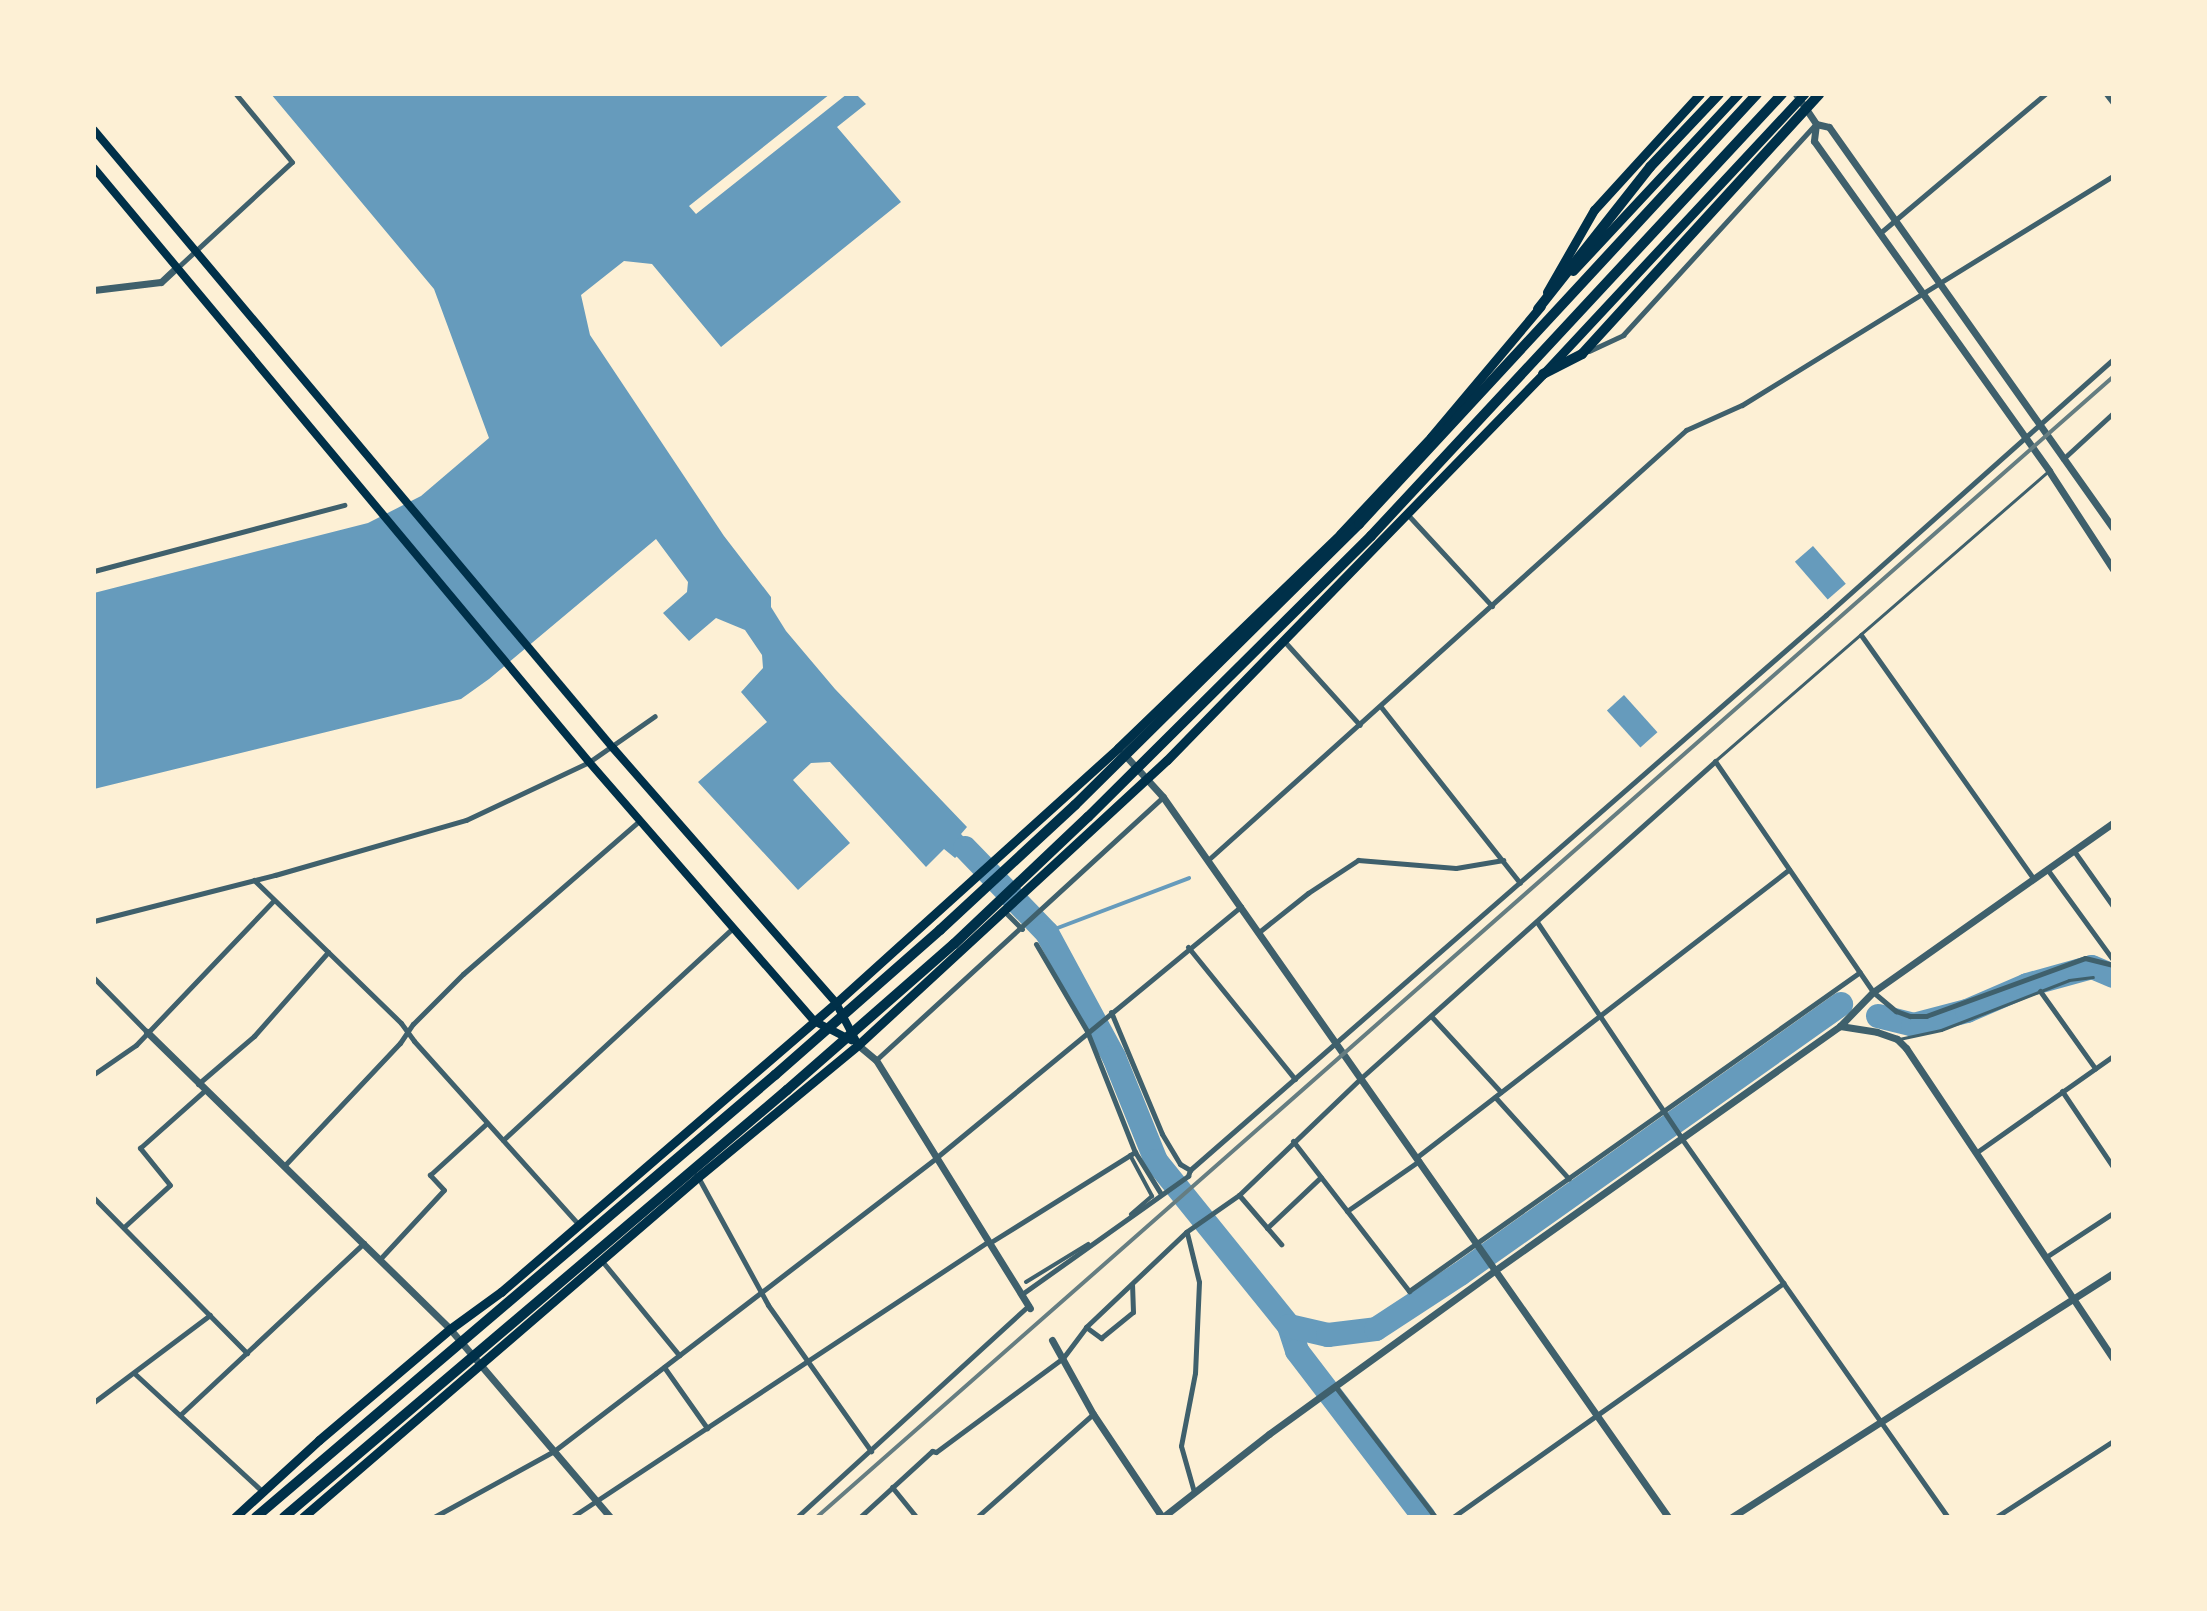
<!DOCTYPE html>
<html>
<head>
<meta charset="utf-8">
<style>
  body { margin:0 }
  #map { position:relative; width:2207px; height:1611px; overflow:hidden; background:#fdf0d5; font-family:"Fira Sans Condensed",sans-serif }
  div>[style] { position:absolute }
  [style*='--x'] { left:calc(var(--x)*1px); top:calc(var(--y)*1px); width:calc(var(--w)*1px); rotate:calc(var(--a)*1deg) }
  .water>* { inset:0; background:#669bbc; transform-origin:0 0 }
  .stream>* { height:4px; margin:-2px; padding:0 2px; transform-origin:2px; border-radius:2px; background:#669bbc }
  .river>* { height:24px; margin:-12px; padding:0 12px; transform-origin:12px; border-radius:12px; background:#669bbc }
  .service>* { height:3px; margin:-1.5px; padding:0 1.5px; transform-origin:1.5px; border-radius:1.5px; background:#3f606c }
  .pedestrian>* { height:4px; margin:-2px; padding:0 2px; transform-origin:2px; border-radius:2px; background:#3f606c }
  .minor>* { height:5px; margin:-2.5px; padding:0 2.5px; transform-origin:2.5px; border-radius:2.5px; background:#3f606c }
  .tertiary>* { height:7px; margin:-3.5px; padding:0 3.5px; transform-origin:3.5px; border-radius:3.5px; background:#3f606c }
  .secondary>* { height:8px; margin:-4px; padding:0 4px; transform-origin:4px; border-radius:4px; background:#003049 }
  .trunk>* { height:9px; margin:-4.5px; padding:0 4.5px; transform-origin:4.5px; border-radius:4.5px; background:#003049 }
  .motorway>* { height:10px; margin:-5px; padding:0 5px; transform-origin:5px; border-radius:5px; background:#003049 }
  .rail>* { height:4px; margin:-2px; padding:0 2px; transform-origin:2px; border-radius:2px; background:#657d81 }
  span { translate:-50% -50%; white-space:nowrap; text-align:center; line-height:1.15; -webkit-text-stroke:7px #fdf0d5; paint-order:stroke }
  .frame { position:absolute; inset:0; border:96px solid #fdf0d5; pointer-events:none }
</style>
</head>
<body>
<div id="map">
  <div class="water">
    <i style="clip-path:polygon(271px 94px,830px 94px,689px 206px,696px 214px,847px 94px,856px 94px,866px 104px,837px 127px,901px 202px,721px 347px,652px 264px,624px 261px,581px 295px,590px 335px,724px 536px,771px 597px,771px 607px,786px 631px,835px 689px,967px 827px,961px 834px,970px 844px,955px 858px,944px 849px,926px 867px,830px 762px,811px 763px,793px 780px,850px 843px,798px 890px,698px 782px,767px 722px,741px 692px,763px 668px,762px 655px,745px 630px,716px 618px,689px 641px,663px 613px,687px 592px,688px 582px,656px 539px,489px 679px,461px 699px,94px 789px,94px 593px,368px 523px,421px 496px,489px 438px,434px 289px)"></i>
    <i style="left:1813px;top:546px;width:50px;height:24px;rotate:49deg"></i>
    <i style="left:1624px;top:695px;width:50px;height:23px;rotate:48deg"></i>
  </div>
  <div class="stream">
    <i style="--x:1047;--y:932;--w:152;--a:-20.8"></i>
  </div>
  <div class="river">
    <i style="--x:965;--y:848;--w:118;--a:46"></i>
    <i style="--x:1047;--y:933;--w:141;--a:61.6"></i>
    <i style="--x:1114;--y:1057;--w:112;--a:68"></i>
    <i style="--x:1156;--y:1161;--w:212;--a:51.1"></i>
    <i style="--x:1289;--y:1326;--w:26;--a:72"></i>
    <i style="--x:1297;--y:1351;--w:209;--a:52.6"></i>
    <i style="--x:1878;--y:1016;--w:36;--a:14"></i>
    <i style="--x:1913;--y:1025;--w:56;--a:-14.5"></i>
    <i style="--x:1967;--y:1011;--w:65;--a:-23.4"></i>
    <i style="--x:2027;--y:985;--w:67;--a:-15.5"></i>
    <i style="--x:2092;--y:967;--w:23;--a:23"></i>
    <i style="--x:1289;--y:1326;--w:40;--a:13"></i>
    <i style="--x:1328;--y:1335;--w:48;--a:-7.1"></i>
    <i style="--x:1376;--y:1329;--w:100;--a:-33.2"></i>
    <i style="--x:1460;--y:1274;--w:467;--a:-35.3"></i>
  </div>
  <div class="service">
    <i style="--x:1716;--y:760;--w:441;--a:-41"></i>
    <i style="--x:1899;--y:1039;--w:43;--a:-12.1"></i>
    <i style="--x:1941;--y:1030;--w:137;--a:-21.3"></i>
    <i style="--x:2069;--y:980;--w:24;--a:-7"></i>
  </div>
  <div class="pedestrian">
    <i style="--x:1130;--y:1155;--w:47;--a:61.8"></i>
    <i style="--x:1152;--y:1196;--w:28;--a:139"></i>
    <i style="--x:1026;--y:1282;--w:73;--a:-31.5"></i>
  </div>
  <div class="minor">
    <i style="--x:2106;--y:94;--w:11;--a:52"></i>
    <i style="--x:1880;--y:233;--w:216;--a:-40.1"></i>
    <i style="--x:177;--y:268;--w:156;--a:-42.7"></i>
    <i style="--x:292;--y:162;--w:88;--a:-129.5"></i>
    <i style="--x:1589;--y:351;--w:38;--a:-25"></i>
    <i style="--x:1623;--y:335;--w:285;--a:-47.6"></i>
    <i style="--x:2063;--y:459;--w:68;--a:-42.6"></i>
    <i style="--x:1408;--y:515;--w:124;--a:47.3"></i>
    <i style="--x:94;--y:571;--w:259;--a:-14.8"></i>
    <i style="--x:1861;--y:635;--w:299;--a:54.7"></i>
    <i style="--x:1284;--y:641;--w:113;--a:47.9"></i>
    <i style="--x:1381;--y:707;--w:224;--a:51.7"></i>
    <i style="--x:2074;--y:851;--w:67;--a:54.7"></i>
    <i style="--x:1208;--y:860;--w:643;--a:-41.97"></i>
    <i style="--x:1686;--y:430;--w:61;--a:-24.1"></i>
    <i style="--x:1742;--y:405;--w:436;--a:-31.7"></i>
    <i style="--x:2047;--y:869;--w:112;--a:54"></i>
    <i style="--x:254;--y:880;--w:205;--a:44.2"></i>
    <i style="--x:401;--y:1023;--w:22;--a:54"></i>
    <i style="--x:414;--y:1041;--w:246;--a:48.1"></i>
    <i style="--x:1005;--y:912;--w:24;--a:45"></i>
    <i style="--x:94;--y:921;--w:187;--a:-14.3"></i>
    <i style="--x:275;--y:875;--w:199;--a:-16.1"></i>
    <i style="--x:466;--y:820;--w:136;--a:-25.2"></i>
    <i style="--x:589;--y:762;--w:80;--a:-34.9"></i>
    <i style="--x:1537;--y:922;--w:261;--a:56.2"></i>
    <i style="--x:1682;--y:1139;--w:462;--a:54.9"></i>
    <i style="--x:1259;--y:932;--w:63;--a:-38.5"></i>
    <i style="--x:1308;--y:893;--w:60;--a:-33.4"></i>
    <i style="--x:1358;--y:860;--w:98;--a:4.7"></i>
    <i style="--x:1456;--y:868;--w:48;--a:-9.7"></i>
    <i style="--x:1036;--y:944;--w:101;--a:59.6"></i>
    <i style="--x:1087;--y:1031;--w:130;--a:68.4"></i>
    <i style="--x:1135;--y:1152;--w:49;--a:58.2"></i>
    <i style="--x:1188;--y:947;--w:170;--a:51"></i>
    <i style="--x:94;--y:978;--w:76;--a:45.5"></i>
    <i style="--x:2040;--y:991;--w:95;--a:54.5"></i>
    <i style="--x:1111;--y:1012;--w:132;--a:67.3"></i>
    <i style="--x:1162;--y:1134;--w:35;--a:59"></i>
    <i style="--x:1180;--y:1164;--w:12;--a:31"></i>
    <i style="--x:1431;--y:1016;--w:103;--a:47.4"></i>
    <i style="--x:876;--y:1060;--w:389;--a:-42.5"></i>
    <i style="--x:94;--y:1074;--w:51;--a:-34.6"></i>
    <i style="--x:136;--y:1045;--w:199;--a:-46.4"></i>
    <i style="--x:198;--y:1084;--w:74;--a:-40.6"></i>
    <i style="--x:254;--y:1036;--w:112;--a:-48.6"></i>
    <i style="--x:2062;--y:1091;--w:92;--a:56.1"></i>
    <i style="--x:1495;--y:1097;--w:110;--a:47.9"></i>
    <i style="--x:503;--y:1140;--w:314;--a:-42.7"></i>
    <i style="--x:1293;--y:1141;--w:190;--a:52.3"></i>
    <i style="--x:1409;--y:1291;--w:552;--a:-35.27"></i>
    <i style="--x:1977;--y:1152;--w:166;--a:-35.2"></i>
    <i style="--x:1417;--y:1157;--w:470;--a:-37.7"></i>
    <i style="--x:284;--y:1166;--w:169;--a:-46.7"></i>
    <i style="--x:400;--y:1043;--w:23;--a:-56"></i>
    <i style="--x:413;--y:1024;--w:71;--a:-45"></i>
    <i style="--x:463;--y:974;--w:235;--a:-41"></i>
    <i style="--x:698;--y:1177;--w:146;--a:61.3"></i>
    <i style="--x:768;--y:1305;--w:179;--a:54.8"></i>
    <i style="--x:1239;--y:1195;--w:65;--a:49.4"></i>
    <i style="--x:94;--y:1198;--w:218;--a:45.4"></i>
    <i style="--x:1347;--y:1211;--w:88;--a:-34.8"></i>
    <i style="--x:124;--y:1227;--w:62;--a:-42.4"></i>
    <i style="--x:170;--y:1185;--w:48;--a:-129"></i>
    <i style="--x:140;--y:1148;--w:86;--a:-41.7"></i>
    <i style="--x:1267;--y:1228;--w:74;--a:-43.4"></i>
    <i style="--x:1187;--y:1233;--w:50;--a:76.2"></i>
    <i style="--x:1199;--y:1282;--w:91;--a:92.5"></i>
    <i style="--x:1195;--y:1373;--w:74;--a:100.9"></i>
    <i style="--x:1181;--y:1446;--w:48;--a:74.2"></i>
    <i style="--x:991;--y:1242;--w:170;--a:-32"></i>
    <i style="--x:2046;--y:1257;--w:80;--a:-33.3"></i>
    <i style="--x:380;--y:1259;--w:94;--a:-47.2"></i>
    <i style="--x:444;--y:1190;--w:21;--a:-133"></i>
    <i style="--x:430;--y:1175;--w:77;--a:-42.4"></i>
    <i style="--x:602;--y:1261;--w:122;--a:50.7"></i>
    <i style="--x:1022;--y:1294;--w:204;--a:-35.4"></i>
    <i style="--x:1188;--y:1176;--w:6;--a:-72"></i>
    <i style="--x:1190;--y:1170;--w:844;--a:-41.11"></i>
    <i style="--x:1826;--y:615;--w:385;--a:-41.7"></i>
    <i style="--x:1086;--y:1327;--w:19;--a:36"></i>
    <i style="--x:1101;--y:1338;--w:41;--a:-39.1"></i>
    <i style="--x:1133;--y:1312;--w:27;--a:-92"></i>
    <i style="--x:664;--y:1367;--w:75;--a:54.8"></i>
    <i style="--x:134;--y:1373;--w:176;--a:42.7"></i>
    <i style="--x:1335;--y:1386;--w:165;--a:52.6"></i>
    <i style="--x:94;--y:1402;--w:145;--a:-36.9"></i>
    <i style="--x:180;--y:1415;--w:252;--a:-43.1"></i>
    <i style="--x:892;--y:1487;--w:38;--a:51"></i>
    <i style="--x:434;--y:1517;--w:137;--a:-28.8"></i>
    <i style="--x:554;--y:1451;--w:128;--a:-37.4"></i>
    <i style="--x:656;--y:1373;--w:354;--a:-37.5"></i>
    <i style="--x:937;--y:1157;--w:394;--a:-39.5"></i>
    <i style="--x:572;--y:1517;--w:500;--a:-33.5"></i>
    <i style="--x:797;--y:1517;--w:314;--a:-42.4"></i>
    <i style="--x:860;--y:1517;--w:98;--a:-42.5"></i>
    <i style="--x:932;--y:1451;--w:4;--a:14"></i>
    <i style="--x:936;--y:1452;--w:158;--a:-36.5"></i>
    <i style="--x:1063;--y:1358;--w:39;--a:-53"></i>
    <i style="--x:1086;--y:1327;--w:138;--a:-43.5"></i>
    <i style="--x:1186;--y:1232;--w:65;--a:-34.9"></i>
    <i style="--x:1239;--y:1195;--w:169;--a:-43.8"></i>
    <i style="--x:1361;--y:1078;--w:475;--a:-41.8"></i>
    <i style="--x:1715;--y:761;--w:280;--a:55.6"></i>
    <i style="--x:1873;--y:992;--w:30;--a:40"></i>
    <i style="--x:1896;--y:1011;--w:15;--a:20"></i>
    <i style="--x:1910;--y:1016;--w:16;--a:0"></i>
    <i style="--x:1926;--y:1016;--w:169;--a:-20"></i>
    <i style="--x:2085;--y:958;--w:29;--a:14"></i>
    <i style="--x:977;--y:1517;--w:155;--a:-41.6"></i>
    <i style="--x:1453;--y:1517;--w:405;--a:-35.3"></i>
    <i style="--x:1996;--y:1517;--w:140;--a:-33"></i>
  </div>
  <div class="tertiary">
    <i style="--x:1796;--y:94;--w:36;--a:56"></i>
    <i style="--x:1816;--y:124;--w:17;--a:97"></i>
    <i style="--x:1814;--y:141;--w:405;--a:54.5"></i>
    <i style="--x:2049;--y:471;--w:117;--a:56.9"></i>
    <i style="--x:1816;--y:124;--w:13;--a:13"></i>
    <i style="--x:1829;--y:127;--w:491;--a:54.7"></i>
    <i style="--x:94;--y:290;--w:67;--a:-6.8"></i>
    <i style="--x:161;--y:282;--w:21;--a:-43"></i>
    <i style="--x:1124;--y:754;--w:58;--a:47.8"></i>
    <i style="--x:1163;--y:797;--w:879;--a:54.95"></i>
    <i style="--x:1840;--y:1026;--w:37;--a:9"></i>
    <i style="--x:1877;--y:1032;--w:21;--a:19"></i>
    <i style="--x:1897;--y:1039;--w:13;--a:45"></i>
    <i style="--x:1906;--y:1048;--w:373;--a:56.3"></i>
    <i style="--x:147;--y:1032;--w:424;--a:44.4"></i>
    <i style="--x:450;--y:1329;--w:247;--a:49.6"></i>
    <i style="--x:858;--y:1045;--w:23;--a:40"></i>
    <i style="--x:876;--y:1060;--w:292;--a:58.2"></i>
    <i style="--x:1052;--y:1340;--w:85;--a:61"></i>
    <i style="--x:1093;--y:1414;--w:124;--a:56.2"></i>
    <i style="--x:1163;--y:1517;--w:135;--a:-38.1"></i>
    <i style="--x:1269;--y:1434;--w:278;--a:-35.9"></i>
    <i style="--x:1494;--y:1271;--w:424;--a:-35.3"></i>
    <i style="--x:1840;--y:1026;--w:47;--a:-45.9"></i>
    <i style="--x:1873;--y:992;--w:294;--a:-35.2"></i>
    <i style="--x:1732;--y:1517;--w:452;--a:-32.6"></i>
  </div>
  <div class="secondary">
    <i style="--x:94;--y:130;--w:807;--a:49.98"></i>
    <i style="--x:613;--y:748;--w:339;--a:48.8"></i>
    <i style="--x:836;--y:1003;--w:47;--a:62.4"></i>
    <i style="--x:94;--y:168;--w:773;--a:50.19"></i>
    <i style="--x:589;--y:762;--w:343;--a:49"></i>
    <i style="--x:814;--y:1021;--w:42;--a:27.2"></i>
  </div>
  <div class="trunk">
    <i style="--x:1573;--y:271;--w:242;--a:-47"></i>
    <i style="--x:1547;--y:292;--w:95;--a:-60.2"></i>
    <i style="--x:1594;--y:210;--w:157;--a:-47.6"></i>
    <i style="--x:235;--y:1517;--w:114;--a:-42.5"></i>
    <i style="--x:319;--y:1440;--w:172;--a:-40.3"></i>
    <i style="--x:450;--y:1329;--w:63;--a:-36"></i>
    <i style="--x:501;--y:1292;--w:442;--a:-40.8"></i>
    <i style="--x:836;--y:1003;--w:380;--a:-42.1"></i>
    <i style="--x:1118;--y:748;--w:308;--a:-43.9"></i>
    <i style="--x:1340;--y:534;--w:133;--a:-46.8"></i>
    <i style="--x:1431;--y:437;--w:171;--a:-50"></i>
    <i style="--x:303;--y:1517;--w:521;--a:-40.72"></i>
    <i style="--x:698;--y:1177;--w:207;--a:-39.5"></i>
    <i style="--x:858;--y:1045;--w:420;--a:-42.7"></i>
    <i style="--x:1167;--y:760;--w:539;--a:-45.75"></i>
    <i style="--x:1543;--y:374;--w:383;--a:-47"></i>
  </div>
  <div class="motorway">
    <i style="--x:1538;--y:309;--w:181;--a:-51.7"></i>
    <i style="--x:1650;--y:167;--w:100;--a:-46.6"></i>
    <i style="--x:1543;--y:374;--w:44;--a:-27.1"></i>
    <i style="--x:1582;--y:354;--w:352;--a:-47.6"></i>
    <i style="--x:256;--y:1517;--w:682;--a:-40.42"></i>
    <i style="--x:775;--y:1075;--w:220;--a:-41.3"></i>
    <i style="--x:940;--y:930;--w:184;--a:-42.8"></i>
    <i style="--x:1075;--y:805;--w:400;--a:-44.7"></i>
    <i style="--x:1359;--y:524;--w:586;--a:-47.21"></i>
    <i style="--x:284;--y:1517;--w:660;--a:-40.33"></i>
    <i style="--x:787;--y:1090;--w:222;--a:-41.2"></i>
    <i style="--x:954;--y:944;--w:185;--a:-43.5"></i>
    <i style="--x:1088;--y:817;--w:399;--a:-44.8"></i>
    <i style="--x:1371;--y:536;--w:604;--a:-47.08"></i>
  </div>
  <div class="rail">
    <i style="--x:817;--y:1517;--w:1726;--a:-41.34"></i>
  </div>
  <div class="frame"></div>
</div>
</body>
</html>
